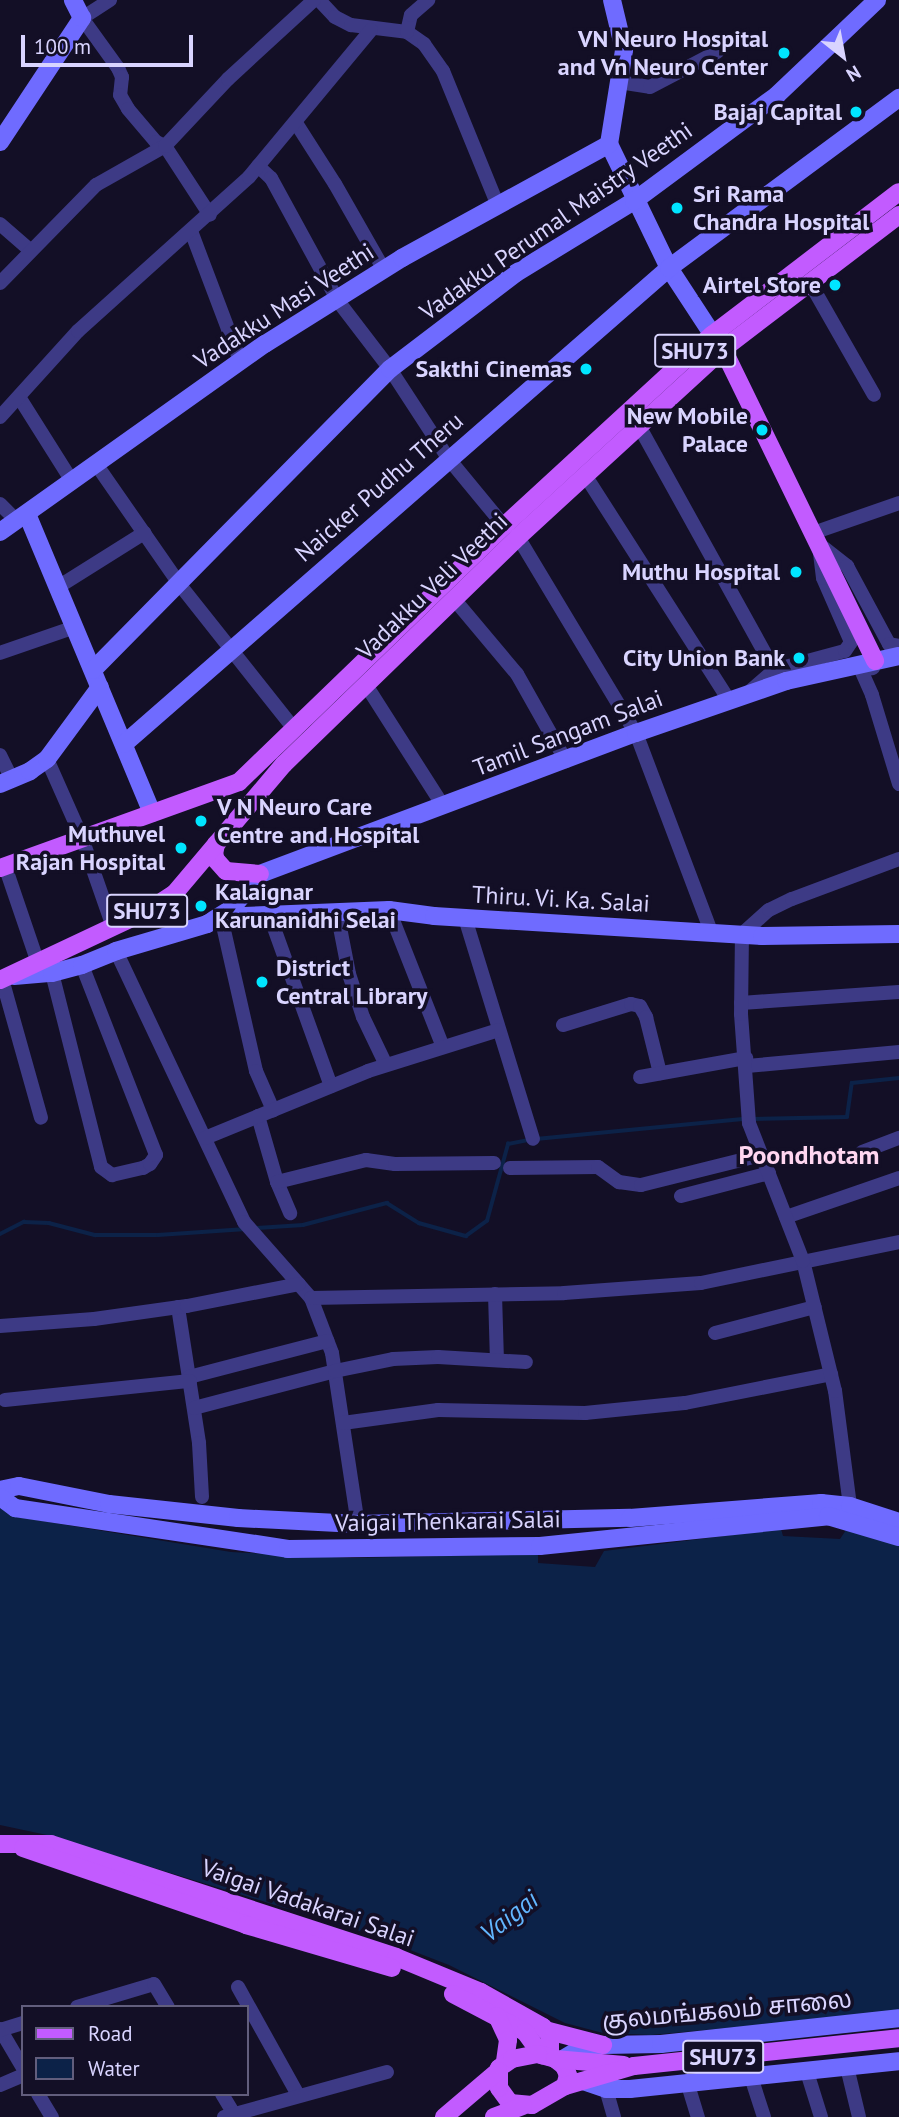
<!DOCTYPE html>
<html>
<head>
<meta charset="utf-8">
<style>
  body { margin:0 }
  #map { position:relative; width:899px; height:2117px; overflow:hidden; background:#130f26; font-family:"PT Sans","Noto Sans Tamil",sans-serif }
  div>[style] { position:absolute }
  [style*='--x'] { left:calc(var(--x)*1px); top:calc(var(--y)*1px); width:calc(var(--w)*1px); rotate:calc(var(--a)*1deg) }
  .water>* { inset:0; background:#0c2248 }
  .stream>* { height:3.5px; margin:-1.75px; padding:0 1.75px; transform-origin:1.75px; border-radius:1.75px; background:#0c2248 }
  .street>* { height:14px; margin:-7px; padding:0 7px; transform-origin:7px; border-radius:7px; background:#3d3a85 }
  .secondary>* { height:18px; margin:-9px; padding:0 9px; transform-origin:9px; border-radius:9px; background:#6f6bff }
  .primary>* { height:18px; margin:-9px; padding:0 9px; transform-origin:9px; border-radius:9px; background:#c25bff }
  .dots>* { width:19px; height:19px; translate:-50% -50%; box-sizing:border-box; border:4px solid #130f26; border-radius:50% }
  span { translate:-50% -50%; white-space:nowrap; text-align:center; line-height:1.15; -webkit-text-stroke:7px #130f26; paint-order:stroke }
  .shield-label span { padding:2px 5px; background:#130f26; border:2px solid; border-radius:5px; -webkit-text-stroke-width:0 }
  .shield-label { font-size:23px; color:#d9d4ff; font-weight:700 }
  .poi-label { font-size:24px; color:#d9d4ff; font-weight:700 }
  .right { translate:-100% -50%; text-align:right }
  .left { translate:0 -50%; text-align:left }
  .street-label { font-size:24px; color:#d9d4ff }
  .neighbourhood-label { font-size:26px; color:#ffd6f0; font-weight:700 }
  .water-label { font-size:26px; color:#62b6ff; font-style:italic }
  .legend { position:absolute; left:21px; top:2005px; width:228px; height:91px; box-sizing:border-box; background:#130f26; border:2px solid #625e7d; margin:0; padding:9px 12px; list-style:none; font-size:21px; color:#d9d4ff }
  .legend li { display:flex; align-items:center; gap:14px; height:35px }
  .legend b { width:35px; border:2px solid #625e7d }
  .north { position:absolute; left:808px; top:21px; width:70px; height:70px; -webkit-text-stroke:5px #130f26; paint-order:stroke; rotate:149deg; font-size:19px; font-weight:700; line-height:28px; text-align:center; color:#d9d4ff }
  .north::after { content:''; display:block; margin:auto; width:24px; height:32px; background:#d9d4ff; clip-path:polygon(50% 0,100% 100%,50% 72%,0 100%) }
  .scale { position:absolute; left:21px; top:35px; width:172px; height:32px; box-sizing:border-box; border:4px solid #d9d4ff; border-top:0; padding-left:9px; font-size:21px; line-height:24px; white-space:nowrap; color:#d9d4ff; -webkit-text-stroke:5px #130f26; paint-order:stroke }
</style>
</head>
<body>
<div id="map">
  <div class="water">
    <i style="clip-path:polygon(0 1507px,18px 1517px,231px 1552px,353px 1558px,538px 1554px,538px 1563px,595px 1567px,604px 1551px,781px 1529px,783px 1536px,840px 1539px,848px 1527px,899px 1544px,899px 2012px,651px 2035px,603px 2033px,565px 2023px,449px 1965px,366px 1933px,47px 1835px,0 1825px)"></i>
  </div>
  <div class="stream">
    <i style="--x:752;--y:1119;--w:95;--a:-1.2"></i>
    <i style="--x:847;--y:1117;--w:34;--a:-82"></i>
    <i style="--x:852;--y:1083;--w:47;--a:-6.1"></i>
    <i style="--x:536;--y:1139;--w:210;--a:-5.5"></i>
    <i style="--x:257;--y:1228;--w:46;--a:-3.7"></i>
    <i style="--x:303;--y:1225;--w:87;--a:-14.7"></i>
    <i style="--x:387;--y:1203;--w:38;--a:32"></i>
    <i style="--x:419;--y:1223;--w:49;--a:15.5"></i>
    <i style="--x:466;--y:1236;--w:26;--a:-36"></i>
    <i style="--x:487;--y:1221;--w:80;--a:-74.7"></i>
    <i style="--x:508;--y:1144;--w:21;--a:-11"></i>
    <i style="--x:0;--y:1234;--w:27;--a:-27"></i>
    <i style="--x:24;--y:1222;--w:25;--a:2"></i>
    <i style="--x:49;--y:1223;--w:48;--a:14.6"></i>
    <i style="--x:95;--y:1235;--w:63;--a:0"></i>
    <i style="--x:158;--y:1235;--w:88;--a:-3.9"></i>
  </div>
  <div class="street">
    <i style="--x:110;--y:0;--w:33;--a:147"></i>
    <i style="--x:82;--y:18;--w:62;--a:54.2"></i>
    <i style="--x:118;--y:68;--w:10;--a:66"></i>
    <i style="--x:122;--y:77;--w:18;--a:96"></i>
    <i style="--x:120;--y:95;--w:16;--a:60"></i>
    <i style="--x:128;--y:109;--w:43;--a:49.7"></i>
    <i style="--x:156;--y:142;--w:10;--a:24"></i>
    <i style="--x:165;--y:146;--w:82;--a:56.9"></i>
    <i style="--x:319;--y:0;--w:23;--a:47"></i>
    <i style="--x:335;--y:17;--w:18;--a:27"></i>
    <i style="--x:351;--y:25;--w:56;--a:7.1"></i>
    <i style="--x:407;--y:32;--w:21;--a:35"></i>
    <i style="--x:424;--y:44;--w:33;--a:55"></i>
    <i style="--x:443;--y:71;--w:146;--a:67.8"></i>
    <i style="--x:407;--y:32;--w:17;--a:-77"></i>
    <i style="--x:411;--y:15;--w:23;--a:-41"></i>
    <i style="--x:619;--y:82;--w:31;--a:9"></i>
    <i style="--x:650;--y:87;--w:76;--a:-27.6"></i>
    <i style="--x:296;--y:123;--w:72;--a:57.4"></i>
    <i style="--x:335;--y:184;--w:99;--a:60.3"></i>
    <i style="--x:258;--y:166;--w:18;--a:43"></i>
    <i style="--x:271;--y:178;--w:140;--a:61.4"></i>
    <i style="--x:338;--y:301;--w:86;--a:52.6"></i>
    <i style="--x:390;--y:369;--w:106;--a:56.9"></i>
    <i style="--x:448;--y:458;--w:88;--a:50.5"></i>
    <i style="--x:0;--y:224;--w:40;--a:41"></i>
    <i style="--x:191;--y:231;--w:139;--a:69.3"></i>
    <i style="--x:809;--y:281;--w:131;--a:60.3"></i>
    <i style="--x:0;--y:283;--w:137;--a:-45.6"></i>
    <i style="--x:96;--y:185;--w:79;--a:-29.5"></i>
    <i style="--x:165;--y:146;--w:92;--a:-46.8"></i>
    <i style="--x:228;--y:79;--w:117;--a:-42.6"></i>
    <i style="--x:19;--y:397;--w:99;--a:57.8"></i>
    <i style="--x:0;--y:417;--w:116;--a:-47.8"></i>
    <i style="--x:78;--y:331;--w:230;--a:-42"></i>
    <i style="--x:249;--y:177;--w:191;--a:-50.3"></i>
    <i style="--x:639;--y:426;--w:279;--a:61"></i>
    <i style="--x:96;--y:464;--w:147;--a:55.2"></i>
    <i style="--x:180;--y:585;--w:184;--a:51.6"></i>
    <i style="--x:585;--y:475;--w:267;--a:57.4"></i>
    <i style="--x:0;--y:504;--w:21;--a:45"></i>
    <i style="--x:813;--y:533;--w:91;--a:-19.2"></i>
    <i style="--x:518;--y:537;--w:229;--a:59"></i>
    <i style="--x:636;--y:733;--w:213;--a:69.3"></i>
    <i style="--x:58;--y:587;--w:102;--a:-32.1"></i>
    <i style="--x:454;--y:599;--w:98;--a:50"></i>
    <i style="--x:517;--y:674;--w:100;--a:60.6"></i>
    <i style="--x:0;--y:653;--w:79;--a:-19.1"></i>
    <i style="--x:873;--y:668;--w:12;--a:171"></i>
    <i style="--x:861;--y:670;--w:27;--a:66"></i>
    <i style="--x:872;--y:695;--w:93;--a:73.1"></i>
    <i style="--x:366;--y:685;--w:143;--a:57.5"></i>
    <i style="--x:749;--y:692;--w:33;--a:-41"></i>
    <i style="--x:774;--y:670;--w:73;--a:-15"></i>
    <i style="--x:845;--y:651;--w:11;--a:-56"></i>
    <i style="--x:851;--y:642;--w:70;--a:-113.6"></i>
    <i style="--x:823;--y:578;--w:34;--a:-97"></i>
    <i style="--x:819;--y:544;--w:36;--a:38"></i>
    <i style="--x:847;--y:566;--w:89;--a:61.7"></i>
    <i style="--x:889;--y:644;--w:10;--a:11"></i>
    <i style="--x:0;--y:755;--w:28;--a:64"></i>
    <i style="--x:47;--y:759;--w:86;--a:66.1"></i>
    <i style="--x:82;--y:838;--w:94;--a:70.8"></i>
    <i style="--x:5;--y:866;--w:99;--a:71.2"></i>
    <i style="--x:389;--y:910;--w:147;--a:68.5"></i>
    <i style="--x:337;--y:912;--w:63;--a:79"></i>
    <i style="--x:349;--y:974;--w:45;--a:72"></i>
    <i style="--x:363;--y:1017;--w:53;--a:64.4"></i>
    <i style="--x:269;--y:914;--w:183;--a:70.2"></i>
    <i style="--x:221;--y:917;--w:158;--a:77.2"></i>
    <i style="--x:256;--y:1071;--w:43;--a:66.4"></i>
    <i style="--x:465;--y:918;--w:231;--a:72.9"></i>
    <i style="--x:116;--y:951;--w:300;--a:64.7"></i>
    <i style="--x:244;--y:1222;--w:101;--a:48.6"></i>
    <i style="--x:311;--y:1298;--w:59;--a:69.1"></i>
    <i style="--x:332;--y:1353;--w:173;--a:81.4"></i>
    <i style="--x:52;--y:973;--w:200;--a:75.8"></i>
    <i style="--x:101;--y:1167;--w:14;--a:36"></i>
    <i style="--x:112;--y:1175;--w:32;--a:-13"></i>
    <i style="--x:143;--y:1168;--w:8;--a:-30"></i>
    <i style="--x:150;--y:1164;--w:11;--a:-56"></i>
    <i style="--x:156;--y:1155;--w:204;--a:-111.3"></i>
    <i style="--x:2;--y:979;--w:144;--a:74.3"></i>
    <i style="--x:741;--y:1003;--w:158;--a:-4"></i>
    <i style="--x:563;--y:1025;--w:71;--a:-17.2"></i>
    <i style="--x:631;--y:1004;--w:9;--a:13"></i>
    <i style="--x:640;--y:1006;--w:13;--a:61"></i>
    <i style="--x:646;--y:1017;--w:58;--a:76"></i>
    <i style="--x:747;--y:1066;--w:153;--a:-5.3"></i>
    <i style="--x:640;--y:1077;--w:108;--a:-10.2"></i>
    <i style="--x:258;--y:1116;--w:69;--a:73.9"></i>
    <i style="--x:277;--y:1182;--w:34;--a:67"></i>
    <i style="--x:205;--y:1138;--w:176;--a:-22.3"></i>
    <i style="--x:368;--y:1071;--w:137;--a:-17.4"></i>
    <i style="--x:862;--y:1152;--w:40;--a:-21"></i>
    <i style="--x:510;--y:1168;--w:88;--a:-0.7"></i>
    <i style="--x:598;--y:1167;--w:26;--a:36"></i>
    <i style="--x:619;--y:1182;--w:22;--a:8"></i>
    <i style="--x:641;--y:1185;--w:124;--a:-14"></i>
    <i style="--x:277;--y:1182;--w:92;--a:-13.9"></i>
    <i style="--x:366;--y:1160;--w:29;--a:8"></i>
    <i style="--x:395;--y:1164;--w:99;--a:-0.6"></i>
    <i style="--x:681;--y:1196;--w:91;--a:-14.6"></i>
    <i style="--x:786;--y:1217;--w:120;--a:-19"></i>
    <i style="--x:495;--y:1294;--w:66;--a:88.3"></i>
    <i style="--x:311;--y:1298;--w:253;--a:-1.1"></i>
    <i style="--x:564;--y:1293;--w:137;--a:-4.2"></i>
    <i style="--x:701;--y:1283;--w:202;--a:-11.7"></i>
    <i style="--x:178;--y:1307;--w:138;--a:81.2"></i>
    <i style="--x:199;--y:1443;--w:54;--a:86.8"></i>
    <i style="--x:0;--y:1326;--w:94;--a:-4.3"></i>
    <i style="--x:94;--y:1319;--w:94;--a:-8"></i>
    <i style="--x:187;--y:1306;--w:114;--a:-11.1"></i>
    <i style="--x:715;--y:1333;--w:103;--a:-14.6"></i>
    <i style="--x:189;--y:1377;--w:143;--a:-14.6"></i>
    <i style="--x:5;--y:1400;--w:186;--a:-5.9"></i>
    <i style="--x:194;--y:1408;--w:146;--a:-14.7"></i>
    <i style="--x:335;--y:1371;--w:59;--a:-11.7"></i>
    <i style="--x:393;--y:1359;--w:45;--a:-2.5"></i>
    <i style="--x:438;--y:1357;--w:88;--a:3.3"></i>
    <i style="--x:343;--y:1423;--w:96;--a:-7.8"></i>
    <i style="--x:438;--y:1410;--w:147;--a:1.2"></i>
    <i style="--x:585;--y:1413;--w:100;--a:-5.7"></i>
    <i style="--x:685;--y:1403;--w:149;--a:-11.2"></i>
    <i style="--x:850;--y:1506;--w:116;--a:-97.4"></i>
    <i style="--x:835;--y:1391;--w:134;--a:-103.8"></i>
    <i style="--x:803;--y:1261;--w:148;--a:-111.4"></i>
    <i style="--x:749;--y:1123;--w:109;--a:-94.2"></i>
    <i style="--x:741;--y:1014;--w:80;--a:-89.3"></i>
    <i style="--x:742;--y:934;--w:36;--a:-42"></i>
    <i style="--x:769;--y:910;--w:25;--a:-26"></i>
    <i style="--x:792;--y:899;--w:114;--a:-20.5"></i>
    <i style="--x:238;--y:1987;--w:124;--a:60.9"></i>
    <i style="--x:77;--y:2007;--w:80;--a:-16.6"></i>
    <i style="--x:154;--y:1984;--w:27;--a:59"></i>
    <i style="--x:0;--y:2029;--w:45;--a:59.5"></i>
    <i style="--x:0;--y:2030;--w:24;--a:-17"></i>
    <i style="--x:847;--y:2067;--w:51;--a:76.5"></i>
    <i style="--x:807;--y:2072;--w:47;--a:72.7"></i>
    <i style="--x:751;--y:2077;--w:42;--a:72"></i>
    <i style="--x:0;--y:2085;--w:25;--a:-23"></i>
    <i style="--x:688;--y:2085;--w:34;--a:73"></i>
    <i style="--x:606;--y:2089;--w:29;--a:74"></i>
    <i style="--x:38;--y:2094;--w:27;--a:59"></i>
    <i style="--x:222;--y:2094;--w:21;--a:59"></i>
    <i style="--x:224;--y:2117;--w:169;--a:-15.4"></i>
  </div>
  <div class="secondary">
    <i style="--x:0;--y:142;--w:149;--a:-56.5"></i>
    <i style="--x:82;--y:18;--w:20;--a:-117"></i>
    <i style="--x:609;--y:144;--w:138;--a:64.2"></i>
    <i style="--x:669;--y:268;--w:93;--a:56.8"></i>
    <i style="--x:609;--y:144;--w:95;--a:-80.9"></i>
    <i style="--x:624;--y:50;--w:51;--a:-103.5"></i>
    <i style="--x:27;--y:514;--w:324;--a:67.3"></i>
    <i style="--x:0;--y:532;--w:325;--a:-35.4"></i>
    <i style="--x:265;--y:344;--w:162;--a:-32.1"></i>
    <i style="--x:402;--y:258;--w:236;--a:-28.8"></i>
    <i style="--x:93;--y:670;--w:423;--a:-45.4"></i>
    <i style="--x:390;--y:369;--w:158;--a:-37.3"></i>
    <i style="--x:516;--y:273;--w:138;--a:-31.4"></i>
    <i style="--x:634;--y:201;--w:178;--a:-36.5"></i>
    <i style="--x:777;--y:95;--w:138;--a:-43.5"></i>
    <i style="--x:124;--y:744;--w:724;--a:-41.13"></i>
    <i style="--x:669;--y:268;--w:286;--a:-36.5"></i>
    <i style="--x:0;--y:784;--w:33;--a:-23"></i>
    <i style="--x:30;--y:771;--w:21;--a:-35"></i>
    <i style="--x:47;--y:759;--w:89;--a:-53.6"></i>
    <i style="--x:221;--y:917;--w:168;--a:-2.4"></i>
    <i style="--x:389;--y:910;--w:45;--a:7.6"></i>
    <i style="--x:434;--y:916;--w:329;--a:3.5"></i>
    <i style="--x:762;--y:936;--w:137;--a:-0.8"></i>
    <i style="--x:14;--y:976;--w:38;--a:-5"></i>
    <i style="--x:52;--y:973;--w:31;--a:-15"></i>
    <i style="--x:82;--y:965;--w:37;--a:-22"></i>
    <i style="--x:116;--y:951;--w:95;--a:-16.5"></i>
    <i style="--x:207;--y:924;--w:28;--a:-32"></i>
    <i style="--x:231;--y:909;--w:45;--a:-50.4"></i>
    <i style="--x:260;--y:874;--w:402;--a:-20.6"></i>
    <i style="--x:636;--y:733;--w:159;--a:-19.1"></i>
    <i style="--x:786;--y:681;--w:116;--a:-12.5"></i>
    <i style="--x:0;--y:1490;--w:19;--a:-12"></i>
    <i style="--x:19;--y:1486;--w:92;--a:11.3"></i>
    <i style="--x:109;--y:1504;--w:130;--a:6.2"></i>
    <i style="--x:238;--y:1518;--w:120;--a:2.9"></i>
    <i style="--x:358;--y:1524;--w:272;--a:-1.3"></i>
    <i style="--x:630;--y:1518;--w:192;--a:-4.5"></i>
    <i style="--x:821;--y:1503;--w:29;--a:6"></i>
    <i style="--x:850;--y:1506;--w:52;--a:18.1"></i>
    <i style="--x:0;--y:1497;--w:19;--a:36"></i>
    <i style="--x:15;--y:1508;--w:276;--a:8.5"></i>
    <i style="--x:288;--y:1549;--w:252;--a:-0.7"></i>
    <i style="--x:540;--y:1546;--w:290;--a:-5.9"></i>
    <i style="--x:828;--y:1516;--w:74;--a:16.5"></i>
    <i style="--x:563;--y:2059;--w:17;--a:-31"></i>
    <i style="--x:578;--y:2050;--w:25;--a:-11"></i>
    <i style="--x:603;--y:2045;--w:58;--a:-1"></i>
    <i style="--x:661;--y:2044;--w:239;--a:-6.2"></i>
    <i style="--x:583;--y:2081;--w:24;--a:19"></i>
    <i style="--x:606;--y:2089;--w:24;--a:0"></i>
    <i style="--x:630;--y:2089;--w:270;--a:-5.9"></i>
  </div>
  <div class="primary">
    <i style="--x:723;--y:349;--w:347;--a:64"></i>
    <i style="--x:216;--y:844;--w:10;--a:101"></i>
    <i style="--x:214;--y:854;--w:6;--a:72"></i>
    <i style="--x:216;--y:860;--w:15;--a:48"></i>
    <i style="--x:226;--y:871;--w:34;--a:5"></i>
    <i style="--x:0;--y:868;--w:254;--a:-19.8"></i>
    <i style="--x:239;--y:782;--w:368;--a:-44"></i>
    <i style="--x:504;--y:526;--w:282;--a:-42.6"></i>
    <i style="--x:712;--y:335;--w:235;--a:-37.4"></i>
    <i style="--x:0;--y:980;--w:165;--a:-25.2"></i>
    <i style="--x:149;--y:910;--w:30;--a:-33"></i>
    <i style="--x:174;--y:894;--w:170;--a:-49.8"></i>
    <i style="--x:284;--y:764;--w:326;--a:-44.1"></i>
    <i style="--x:518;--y:537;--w:278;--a:-42.5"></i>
    <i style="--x:723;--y:349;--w:221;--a:-37.3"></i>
    <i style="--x:0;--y:1844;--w:51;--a:0"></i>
    <i style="--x:51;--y:1844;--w:363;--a:18.1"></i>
    <i style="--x:396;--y:1957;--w:92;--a:22.4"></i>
    <i style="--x:481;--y:1992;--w:71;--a:29.4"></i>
    <i style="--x:543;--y:2027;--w:11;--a:49"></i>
    <i style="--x:550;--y:2035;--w:22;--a:90"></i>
    <i style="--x:23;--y:1848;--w:236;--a:19"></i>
    <i style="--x:246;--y:1925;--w:152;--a:16.4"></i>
    <i style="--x:453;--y:1994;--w:81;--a:27.8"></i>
    <i style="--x:525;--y:2032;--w:29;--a:54"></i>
    <i style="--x:497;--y:2016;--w:26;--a:65"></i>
    <i style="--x:508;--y:2040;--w:22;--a:98"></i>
    <i style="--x:545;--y:2030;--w:60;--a:14.5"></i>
    <i style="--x:538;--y:2054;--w:18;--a:16"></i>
    <i style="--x:555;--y:2059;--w:11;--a:38"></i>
    <i style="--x:564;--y:2066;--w:10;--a:66"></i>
    <i style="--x:568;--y:2075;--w:11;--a:105"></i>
    <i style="--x:565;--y:2086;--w:38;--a:150"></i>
    <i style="--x:532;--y:2105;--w:22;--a:-175"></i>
    <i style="--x:510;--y:2103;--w:19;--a:-126"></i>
    <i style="--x:499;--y:2088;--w:20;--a:-90"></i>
    <i style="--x:499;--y:2068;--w:16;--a:-35"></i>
    <i style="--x:512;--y:2059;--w:26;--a:-11"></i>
    <i style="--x:555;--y:2059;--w:69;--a:5"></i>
    <i style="--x:565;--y:2086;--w:72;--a:-16.2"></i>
    <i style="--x:634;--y:2066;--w:266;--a:-6"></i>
    <i style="--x:444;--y:2117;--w:71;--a:-40.4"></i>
    <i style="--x:494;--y:2117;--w:31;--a:-21"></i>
  </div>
  <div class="dots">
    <i style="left:784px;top:53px;background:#00e5ff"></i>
    <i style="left:856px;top:112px;background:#00e5ff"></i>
    <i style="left:677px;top:208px;background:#00e5ff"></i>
    <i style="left:835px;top:285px;background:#00e5ff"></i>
    <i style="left:586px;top:369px;background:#00e5ff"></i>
    <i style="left:762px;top:430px;background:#00e5ff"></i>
    <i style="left:796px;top:572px;background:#00e5ff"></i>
    <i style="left:799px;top:658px;background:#00e5ff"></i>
    <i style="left:201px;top:821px;background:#00e5ff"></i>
    <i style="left:181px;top:848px;background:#00e5ff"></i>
    <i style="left:201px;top:906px;background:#00e5ff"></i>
    <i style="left:262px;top:982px;background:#00e5ff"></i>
  </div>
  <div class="shield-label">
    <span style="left:695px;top:351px">SHU73</span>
    <span style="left:147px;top:911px">SHU73</span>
    <span style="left:723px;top:2057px">SHU73</span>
  </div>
  <div class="poi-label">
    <span class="right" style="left:768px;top:53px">VN Neuro Hospital<br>and Vn Neuro Center</span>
    <span class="right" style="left:842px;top:112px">Bajaj Capital</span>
    <span class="left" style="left:693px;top:208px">Sri Rama<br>Chandra Hospital</span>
    <span class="right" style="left:821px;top:285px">Airtel Store</span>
    <span class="right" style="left:572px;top:369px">Sakthi Cinemas</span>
    <span class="right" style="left:748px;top:430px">New Mobile<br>Palace</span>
    <span class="right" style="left:780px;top:572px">Muthu Hospital</span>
    <span class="right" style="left:785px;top:658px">City Union Bank</span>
    <span class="left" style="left:217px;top:821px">V N Neuro Care<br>Centre and Hospital</span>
    <span class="right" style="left:165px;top:848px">Muthuvel<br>Rajan Hospital</span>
    <span class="left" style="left:215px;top:906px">Kalaignar<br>Karunanidhi Selai</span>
    <span class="left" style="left:276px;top:982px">District<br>Central Library</span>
  </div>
  <div class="street-label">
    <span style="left:556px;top:221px;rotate:-35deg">Vadakku Perumal Maistry Veethi</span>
    <span style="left:284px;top:306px;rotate:-33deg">Vadakku Masi Veethi</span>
    <span style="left:379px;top:487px;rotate:-41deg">Naicker Pudhu Theru</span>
    <span style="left:432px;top:586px;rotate:-44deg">Vadakku Veli Veethi</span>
    <span style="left:568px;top:733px;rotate:-21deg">Tamil Sangam Salai</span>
    <span style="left:561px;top:899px;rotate:3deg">Thiru. Vi. Ka. Salai</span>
    <span style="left:448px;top:1521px;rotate:-1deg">Vaigai Thenkarai Salai</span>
    <span style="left:308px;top:1903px;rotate:19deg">Vaigai Vadakarai Salai</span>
    <span style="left:727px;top:2010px;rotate:-5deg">குலமங்கலம் சாலை</span>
  </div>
  <div class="neighbourhood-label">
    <span style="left:809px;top:1155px">Poondhotam</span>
  </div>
  <div class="water-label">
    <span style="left:509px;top:1916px;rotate:-38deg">Vaigai</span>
  </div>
  <ul class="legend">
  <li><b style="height:9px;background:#c25bff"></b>Road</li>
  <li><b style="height:19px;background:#0c2248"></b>Water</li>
  </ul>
  <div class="north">N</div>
  <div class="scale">100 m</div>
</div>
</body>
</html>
